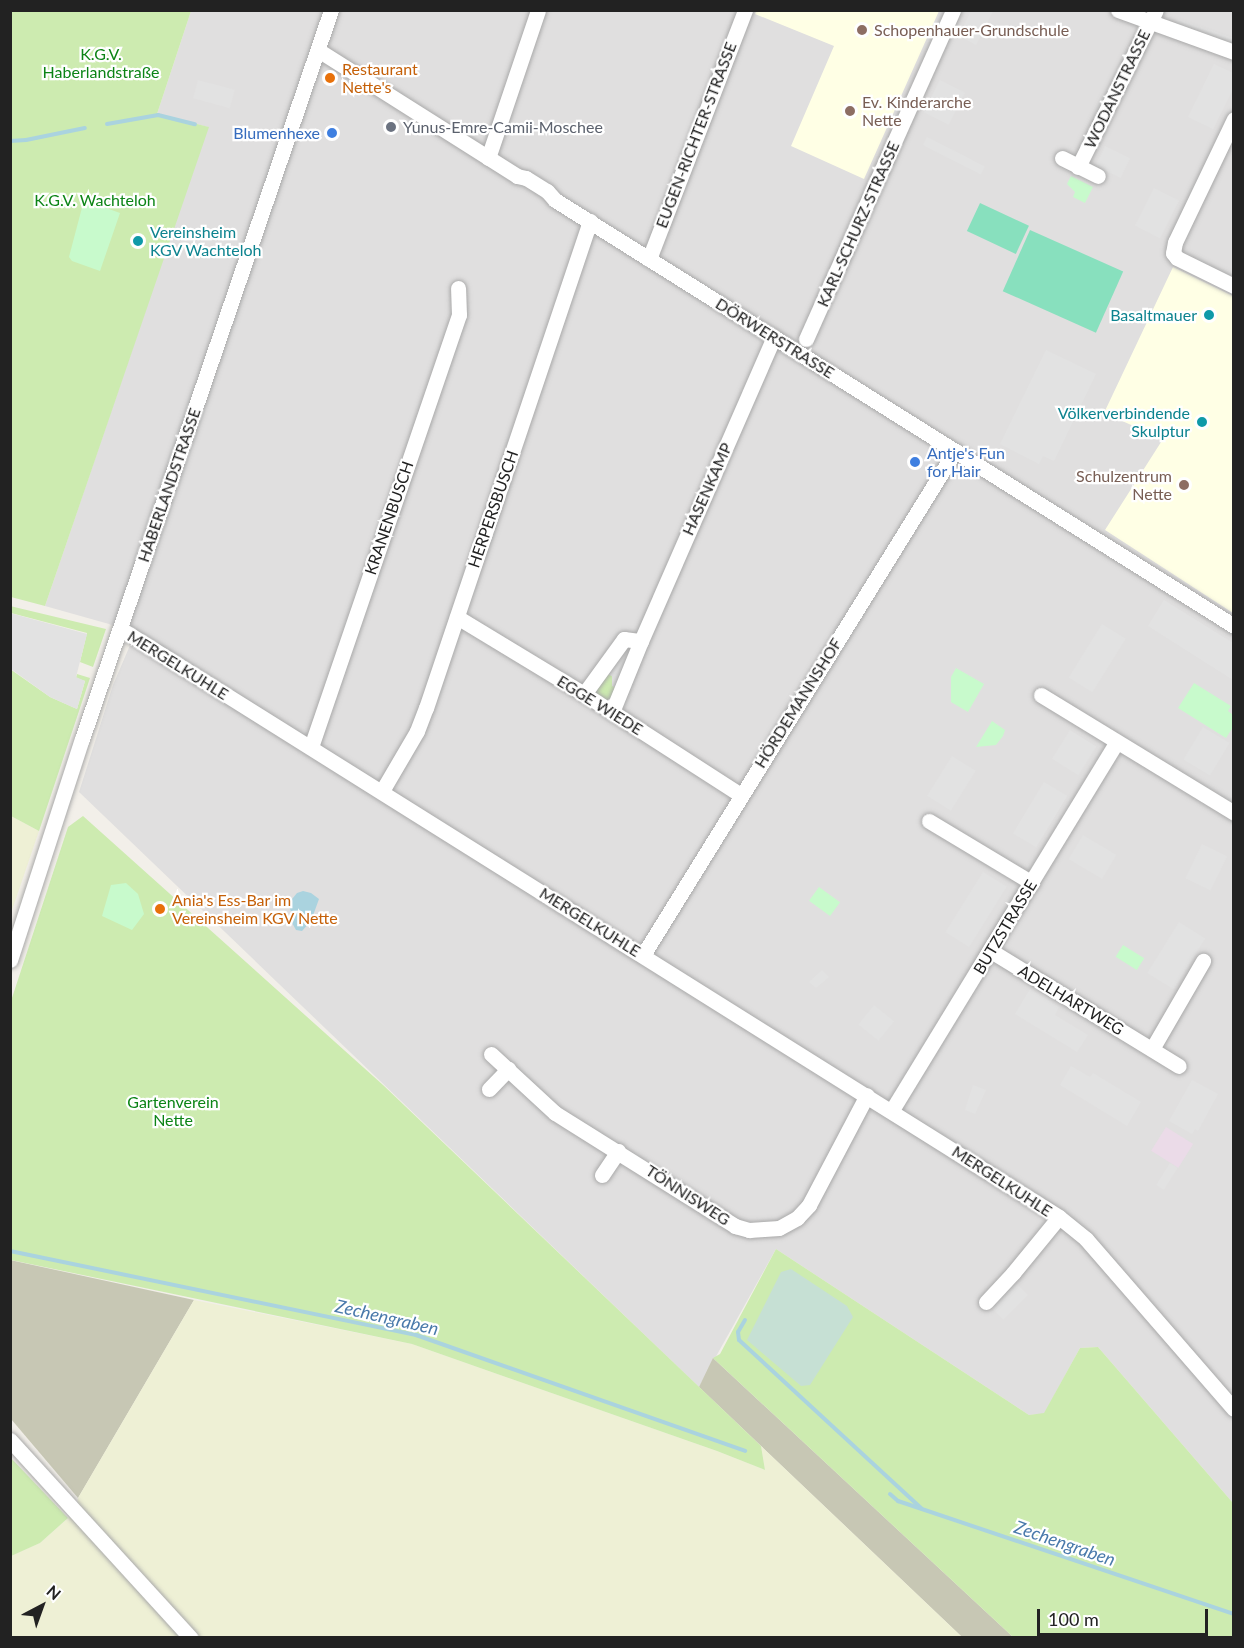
<!DOCTYPE html>
<html>
<head>
<meta charset="utf-8">
<style>
  body { margin:0 }
  #map { position:relative; width:1244px; height:1648px; overflow:hidden; background:#f2efe9; font-family:Lato,sans-serif }
  div>[style] { position:absolute }
  [style*='--x'] { left:calc(var(--x)*1px); top:calc(var(--y)*1px); width:calc(var(--w)*1px); rotate:calc(var(--a)*1deg) }
  .residential>* { inset:0; background:#e0dfdf }
  .industrial>* { inset:0; background:#ebdbe8; transform-origin:0 0 }
  .education>* { inset:0; background:#ffffe5 }
  .construction>* { inset:0; background:#c7c7b4 }
  .farmland>* { inset:0; background:#eef0d5 }
  .grass>* { inset:0; background:#cdebb0 }
  .wetland>* { inset:0; background:#c6e0d4 }
  .park>* { inset:0; background:#c8facc; transform-origin:0 0 }
  .pitch>* { inset:0; background:#88e0be; transform-origin:0 0 }
  .parking>* { inset:0; background:#e2e2e2; transform-origin:0 0 }
  .water>* { inset:0; background:#aad3df }
  .stream>* { height:4px; margin:-2px; padding:0 2px; transform-origin:2px; border-radius:2px; background:#aad3df }
  .roads { filter:drop-shadow(0 0 2px #a9a9a9) drop-shadow(0 0 2px #a9a9a9) }
  .minor>* { height:15px; margin:-7.5px; padding:0 7.5px; transform-origin:7.5px; border-radius:7.5px; background:#fff }
  .dots>* { width:16px; height:16px; translate:-50% -50%; box-sizing:border-box; border:3px solid #fff; border-radius:50% }
  span { translate:-50% -50%; white-space:nowrap; text-align:center; line-height:1.15; -webkit-text-stroke:4.5px #fff; paint-order:stroke }
  .education-label { font-size:16px; color:#785e54 }
  .left { translate:0 -50%; text-align:left }
  .right { translate:-100% -50%; text-align:right }
  .park-label { font-size:16px; color:#0c8416 }
  .food-label { font-size:16px; color:#c56008 }
  .street-label { font-size:16px; color:#222 }
  .worship-label { font-size:16px; color:#5b616d }
  .shop-label { font-size:16px; color:#366cbe }
  .culture-label { font-size:16px; color:#0d838f }
  .water-label { font-size:18px; color:#4a7aab; font-style:italic }
  .frame { position:absolute; inset:0; border:12px solid #222; pointer-events:none }
  .north { position:absolute; left:12px; top:1576px; width:60px; height:60px; -webkit-text-stroke:4px #fff; paint-order:stroke; rotate:41deg; font-size:16px; font-weight:700; line-height:24px; text-align:center; color:#222 }
  .north::after { content:''; display:block; margin:auto; width:21px; height:27px; background:#222; clip-path:polygon(50% 0,100% 100%,50% 72%,0 100%) }
  .scale { position:absolute; left:1037px; top:1609px; width:171px; height:27px; box-sizing:border-box; border:3px solid #222; border-top:0; padding-left:8px; font-size:18px; line-height:21px; white-space:nowrap; color:#222; -webkit-text-stroke:4px #fff; paint-order:stroke }
</style>
</head>
<body>
<div id="map">
  <div class="residential">
    <i style="clip-path:polygon(191px 11px,1233px 11px,1233px 1503px,1098px 1347px,1080px 1348px,1044px 1414px,1029px 1415px,776px 1249px,699px 1387px,79px 792px,113px 685px,131px 643px,121px 629px,109px 624px,45px 606px,208px 127px,157px 114px)"></i>
  </div>
  <div class="industrial">
    <i style="left:1166px;top:1127px;width:32px;height:28px;rotate:32deg"></i>
  </div>
  <div class="education">
    <i style="clip-path:polygon(756px 11px,939px 11px,864px 179px,791px 146px,834px 46px,755px 14px)"></i>
    <i style="clip-path:polygon(1173px 267px,1233px 296px,1233px 613px,1105px 530px,1163px 439px,1104px 413px)"></i>
  </div>
  <div class="construction">
    <i style="clip-path:polygon(10px 1260px,194px 1300px,78px 1498px,11px 1419px)"></i>
    <i style="clip-path:polygon(713px 1358px,1013px 1637px,962px 1637px,699px 1387px)"></i>
  </div>
  <div class="farmland">
    <i style="clip-path:polygon(11px 816px,39px 831px,11px 913px)"></i>
    <i style="clip-path:polygon(194px 1300px,412px 1344px,717px 1451px,765px 1470px,761px 1446px,962px 1637px,11px 1637px,10px 1556px,40px 1543px,76px 1511px,78px 1498px)"></i>
  </div>
  <div class="grass">
    <i style="clip-path:polygon(10px 11px,191px 11px,157px 114px,209px 127px,45px 606px,11px 597px)"></i>
    <i style="clip-path:polygon(10px 606px,106px 629px,93px 667px,80px 662px,87px 633px,11px 613px)"></i>
    <i style="clip-path:polygon(10px 669px,50px 697px,77px 709px,85px 681px,76px 678px,77px 674px,90px 678px,39px 831px,11px 816px)"></i>
    <i style="clip-path:polygon(604px 672px,612px 676px,617px 688px,608px 701px,604px 702px,594px 691px)"></i>
    <i style="clip-path:polygon(83px 816px,383px 1085px,761px 1446px,765px 1470px,717px 1451px,412px 1344px,11px 1260px,11px 1001px,68px 827px)"></i>
    <i style="clip-path:polygon(776px 1249px,1029px 1415px,1044px 1413px,1080px 1348px,1098px 1347px,1233px 1503px,1233px 1637px,1013px 1637px,713px 1358px,720px 1354px)"></i>
    <i style="clip-path:polygon(11px 1458px,68px 1518px,40px 1543px,11px 1556px)"></i>
  </div>
  <div class="wetland">
    <i style="clip-path:polygon(791px 1269px,847px 1306px,853px 1317px,810px 1385px,801px 1386px,747px 1340px,781px 1272px)"></i>
  </div>
  <div class="park">
    <i style="clip-path:polygon(1071px 176px,1093px 187px,1085px 203px,1073px 197px,1075px 192px,1067px 184px)"></i>
    <i style="clip-path:polygon(84px 200px,120px 213px,100px 271px,72px 261px,69px 257px)"></i>
    <i style="clip-path:polygon(956px 668px,984px 684px,968px 712px,951px 702px,951px 677px)"></i>
    <i style="clip-path:polygon(1194px 683px,1231px 706px,1228px 711px,1233px 715px,1233px 727px,1226px 738px,1178px 708px)"></i>
    <i style="clip-path:polygon(992px 721px,1005px 730px,1003px 736px,996px 745px,976px 747px)"></i>
    <i style="clip-path:polygon(126px 883px,138px 894px,144px 914px,132px 930px,102px 916px,111px 885px)"></i>
    <i style="left:819px;top:887px;width:26px;height:17px;rotate:36deg"></i>
    <i style="left:1123px;top:945px;width:25px;height:14px;rotate:32deg"></i>
  </div>
  <div class="pitch">
    <i style="left:980px;top:203px;width:54px;height:31px;rotate:25deg"></i>
    <i style="left:1030px;top:230px;width:102px;height:67px;rotate:24deg"></i>
  </div>
  <div class="parking">
    <i style="clip-path:polygon(971px 11px,993px 11px,976px 45px,959px 36px)"></i>
    <i style="clip-path:polygon(1178px 19px,1233px 38px,1233px 48px,1175px 27px)"></i>
    <i style="clip-path:polygon(1214px 64px,1233px 73px,1234px 87px,1213px 129px,1188px 117px)"></i>
    <i style="left:198px;top:80px;width:38px;height:19px;rotate:15deg"></i>
    <i style="left:940px;top:80px;width:28px;height:36px;rotate:27deg"></i>
    <i style="left:927px;top:137px;width:65px;height:9px;rotate:27deg"></i>
    <i style="left:1105px;top:146px;width:28px;height:22px;rotate:26deg"></i>
    <i style="left:1154px;top:188px;width:28px;height:42px;rotate:27deg"></i>
    <i style="clip-path:polygon(1046px 350px,1096px 374px,1054px 461px,1043px 456px,1039px 464px,1000px 444px)"></i>
    <i style="clip-path:polygon(1164px 600px,1233px 643px,1233px 680px,1148px 626px)"></i>
    <i style="clip-path:polygon(10px 613px,87px 634px,76px 677px,85px 681px,77px 709px,50px 697px,11px 669px)"></i>
    <i style="left:1102px;top:624px;width:28px;height:63px;rotate:32deg"></i>
    <i style="clip-path:polygon(632px 642px,617px 688px,612px 686px,612px 676px,604px 672px,622px 643px)"></i>
    <i style="left:1203px;top:727px;width:31px;height:38px;rotate:31deg"></i>
    <i style="left:1070px;top:730px;width:31px;height:34px;rotate:32deg"></i>
    <i style="left:952px;top:756px;width:28px;height:47px;rotate:32deg"></i>
    <i style="left:1044px;top:782px;width:27px;height:60px;rotate:31deg"></i>
    <i style="left:1083px;top:835px;width:39px;height:28px;rotate:31deg"></i>
    <i style="left:1202px;top:844px;width:28px;height:38px;rotate:26deg"></i>
    <i style="left:983px;top:872px;width:28px;height:71px;rotate:32deg"></i>
    <i style="left:1179px;top:922px;width:31px;height:60px;rotate:32deg"></i>
    <i style="clip-path:polygon(822px 970px,829px 977px,816px 988px,809px 982px)"></i>
    <i style="clip-path:polygon(1030px 989px,1059px 1007px,1055px 1015px,1088px 1035px,1077px 1052px,1015px 1014px)"></i>
    <i style="left:874px;top:1005px;width:26px;height:25px;rotate:39deg"></i>
    <i style="clip-path:polygon(1071px 1066px,1090px 1077px,1093px 1073px,1141px 1102px,1127px 1126px,1060px 1085px)"></i>
    <i style="clip-path:polygon(1192px 1080px,1218px 1094px,1198px 1131px,1195px 1129px,1192px 1134px,1169px 1121px)"></i>
    <i style="clip-path:polygon(973px 1085px,986px 1090px,975px 1114px,965px 1110px)"></i>
    <i style="left:1170px;top:1163px;width:9px;height:26px;rotate:32deg"></i>
    <i style="left:1016px;top:1283px;width:17px;height:35px;rotate:45deg"></i>
  </div>
  <div class="water">
    <i style="clip-path:polygon(303px 891px,311px 893px,319px 899px,311px 921px,302px 931px,296px 930px,291px 921px,292px 914px,288px 904px,297px 893px)"></i>
  </div>
  <div class="stream">
    <i style="--x:107;--y:124;--w:52;--a:-10"></i>
    <i style="--x:158;--y:115;--w:38;--a:14"></i>
    <i style="--x:10;--y:141;--w:16;--a:-4"></i>
    <i style="--x:26;--y:140;--w:60;--a:-11.5"></i>
    <i style="--x:10;--y:1251;--w:415;--a:11.7"></i>
    <i style="--x:416;--y:1335;--w:349;--a:19.4"></i>
    <i style="--x:745;--y:1320;--w:14;--a:120"></i>
    <i style="--x:738;--y:1332;--w:8;--a:83"></i>
    <i style="--x:739;--y:1340;--w:248;--a:42.7"></i>
    <i style="--x:890;--y:1494;--w:11;--a:41"></i>
    <i style="--x:898;--y:1501;--w:354;--a:18.6"></i>
  </div>
  <div class="roads">
    <div class="minor">
      <i style="--x:1118;--y:10;--w:123;--a:19.9"></i>
      <i style="--x:318;--y:50;--w:236;--a:32.3"></i>
      <i style="--x:517;--y:176;--w:9;--a:13"></i>
      <i style="--x:526;--y:178;--w:25;--a:32"></i>
      <i style="--x:547;--y:191;--w:12;--a:48"></i>
      <i style="--x:555;--y:200;--w:802;--a:32.1"></i>
      <i style="--x:1234;--y:119;--w:136;--a:115.6"></i>
      <i style="--x:1175;--y:242;--w:11;--a:100"></i>
      <i style="--x:1173;--y:253;--w:6;--a:51"></i>
      <i style="--x:1177;--y:258;--w:64;--a:26.2"></i>
      <i style="--x:488;--y:158;--w:156;--a:-71.3"></i>
      <i style="--x:1062;--y:158;--w:40;--a:26.6"></i>
      <i style="--x:1078;--y:167;--w:175;--a:-63.6"></i>
      <i style="--x:649;--y:259;--w:267;--a:-68.9"></i>
      <i style="--x:806;--y:339;--w:360;--a:-65.9"></i>
      <i style="--x:457;--y:617;--w:149;--a:31.2"></i>
      <i style="--x:584;--y:694;--w:187;--a:32.8"></i>
      <i style="--x:121;--y:629;--w:1107;--a:32.08"></i>
      <i style="--x:1059;--y:1217;--w:35;--a:39"></i>
      <i style="--x:1086;--y:1239;--w:225;--a:49"></i>
      <i style="--x:641;--y:641;--w:332;--a:-66.4"></i>
      <i style="--x:584;--y:694;--w:68;--a:-54"></i>
      <i style="--x:624;--y:639;--w:17;--a:7"></i>
      <i style="--x:641;--y:641;--w:77;--a:112.2"></i>
      <i style="--x:1041;--y:695;--w:226;--a:31.4"></i>
      <i style="--x:311;--y:747;--w:457;--a:-71.1"></i>
      <i style="--x:459;--y:315;--w:27;--a:-92"></i>
      <i style="--x:382;--y:791;--w:69;--a:-59.7"></i>
      <i style="--x:417;--y:731;--w:25;--a:-69"></i>
      <i style="--x:426;--y:708;--w:514;--a:-71.39"></i>
      <i style="--x:929;--y:821;--w:120;--a:31"></i>
      <i style="--x:991;--y:951;--w:220;--a:31.5"></i>
      <i style="--x:643;--y:955;--w:593;--a:-58.24"></i>
      <i style="--x:10;--y:960;--w:232;--a:-72"></i>
      <i style="--x:82;--y:739;--w:770;--a:-71.14"></i>
      <i style="--x:1152;--y:1049;--w:102;--a:-59.9"></i>
      <i style="--x:491;--y:1054;--w:87;--a:42.7"></i>
      <i style="--x:555;--y:1113;--w:213;--a:32.1"></i>
      <i style="--x:735;--y:1226;--w:15;--a:16"></i>
      <i style="--x:749;--y:1230;--w:30;--a:-4"></i>
      <i style="--x:779;--y:1228;--w:21;--a:-29"></i>
      <i style="--x:797;--y:1218;--w:18;--a:-47"></i>
      <i style="--x:809;--y:1205;--w:124;--a:-62.2"></i>
      <i style="--x:489;--y:1089;--w:28;--a:-46"></i>
      <i style="--x:892;--y:1110;--w:431;--a:-58.6"></i>
      <i style="--x:602;--y:1175;--w:29;--a:-56"></i>
      <i style="--x:986;--y:1302;--w:40;--a:-47"></i>
      <i style="--x:1013;--y:1273;--w:72;--a:-50.6"></i>
      <i style="--x:10;--y:1440;--w:268;--a:47.6"></i>
    </div>
  </div>
  <div class="dots">
    <i style="left:862px;top:30px;background:#8d6e63"></i>
    <i style="left:330px;top:78px;background:#e8710a"></i>
    <i style="left:850px;top:111px;background:#8d6e63"></i>
    <i style="left:391px;top:127px;background:#6b7280"></i>
    <i style="left:332px;top:133px;background:#3f7fe0"></i>
    <i style="left:138px;top:241px;background:#0f9aa8"></i>
    <i style="left:1209px;top:315px;background:#0f9aa8"></i>
    <i style="left:1202px;top:422px;background:#0f9aa8"></i>
    <i style="left:915px;top:462px;background:#3f7fe0"></i>
    <i style="left:1184px;top:485px;background:#8d6e63"></i>
    <i style="left:160px;top:909px;background:#e8710a"></i>
  </div>
  <div class="education-label">
    <span class="left" style="left:874px;top:30px">Schopenhauer-Grundschule</span>
    <span class="left" style="left:862px;top:111px">Ev. Kinderarche<br>Nette</span>
    <span class="right" style="left:1172px;top:485px">Schulzentrum<br>Nette</span>
  </div>
  <div class="park-label">
    <span style="left:101px;top:63px">K.G.V.<br>Haberlandstraße</span>
    <span style="left:95px;top:200px">K.G.V. Wachteloh</span>
    <span style="left:173px;top:1111px">Gartenverein<br>Nette</span>
  </div>
  <div class="food-label">
    <span class="left" style="left:342px;top:78px">Restaurant<br>Nette's</span>
    <span class="left" style="left:172px;top:909px">Ania's Ess-Bar im<br>Vereinsheim KGV Nette</span>
  </div>
  <div class="street-label">
    <span style="left:1117px;top:89px;rotate:-64deg">WODANSTRASSE</span>
    <span style="left:696px;top:135px;rotate:-69deg">EUGEN-RICHTER-STRASSE</span>
    <span style="left:858px;top:224px;rotate:-66deg">KARL-SCHURZ-STRASSE</span>
    <span style="left:775px;top:338px;rotate:32deg">DÖRWERSTRASSE</span>
    <span style="left:169px;top:485px;rotate:-71deg">HABERLANDSTRASSE</span>
    <span style="left:707px;top:489px;rotate:-66deg">HASENKAMP</span>
    <span style="left:493px;top:509px;rotate:-71deg">HERPERSBUSCH</span>
    <span style="left:389px;top:518px;rotate:-71deg">KRANENBUSCH</span>
    <span style="left:178px;top:665px;rotate:32deg">MERGELKUHLE</span>
    <span style="left:798px;top:703px;rotate:-58deg">HÖRDEMANNSHOF</span>
    <span style="left:600px;top:705px;rotate:32deg">EGGE WIEDE</span>
    <span style="left:590px;top:922px;rotate:32deg">MERGELKUHLE</span>
    <span style="left:1005px;top:927px;rotate:-59deg">BUTZSTRASSE</span>
    <span style="left:1071px;top:1000px;rotate:31deg">ADELHARTWEG</span>
    <span style="left:1002px;top:1181px;rotate:33deg">MERGELKUHLE</span>
    <span style="left:688px;top:1195px;rotate:33deg">TÖNNISWEG</span>
  </div>
  <div class="worship-label">
    <span class="left" style="left:403px;top:127px">Yunus-Emre-Camii-Moschee</span>
  </div>
  <div class="shop-label">
    <span class="right" style="left:320px;top:133px">Blumenhexe</span>
    <span class="left" style="left:927px;top:462px">Antje's Fun<br>for Hair</span>
  </div>
  <div class="culture-label">
    <span class="left" style="left:150px;top:241px">Vereinsheim<br>KGV Wachteloh</span>
    <span class="right" style="left:1197px;top:315px">Basaltmauer</span>
    <span class="right" style="left:1190px;top:422px">Völkerverbindende<br>Skulptur</span>
  </div>
  <div class="water-label">
    <span style="left:387px;top:1317px;rotate:13deg">Zechengraben</span>
    <span style="left:1065px;top:1543px;rotate:19deg">Zechengraben</span>
  </div>
  <div class="frame"></div>
  <div class="north">N</div>
  <div class="scale">100 m</div>
</div>
</body>
</html>
